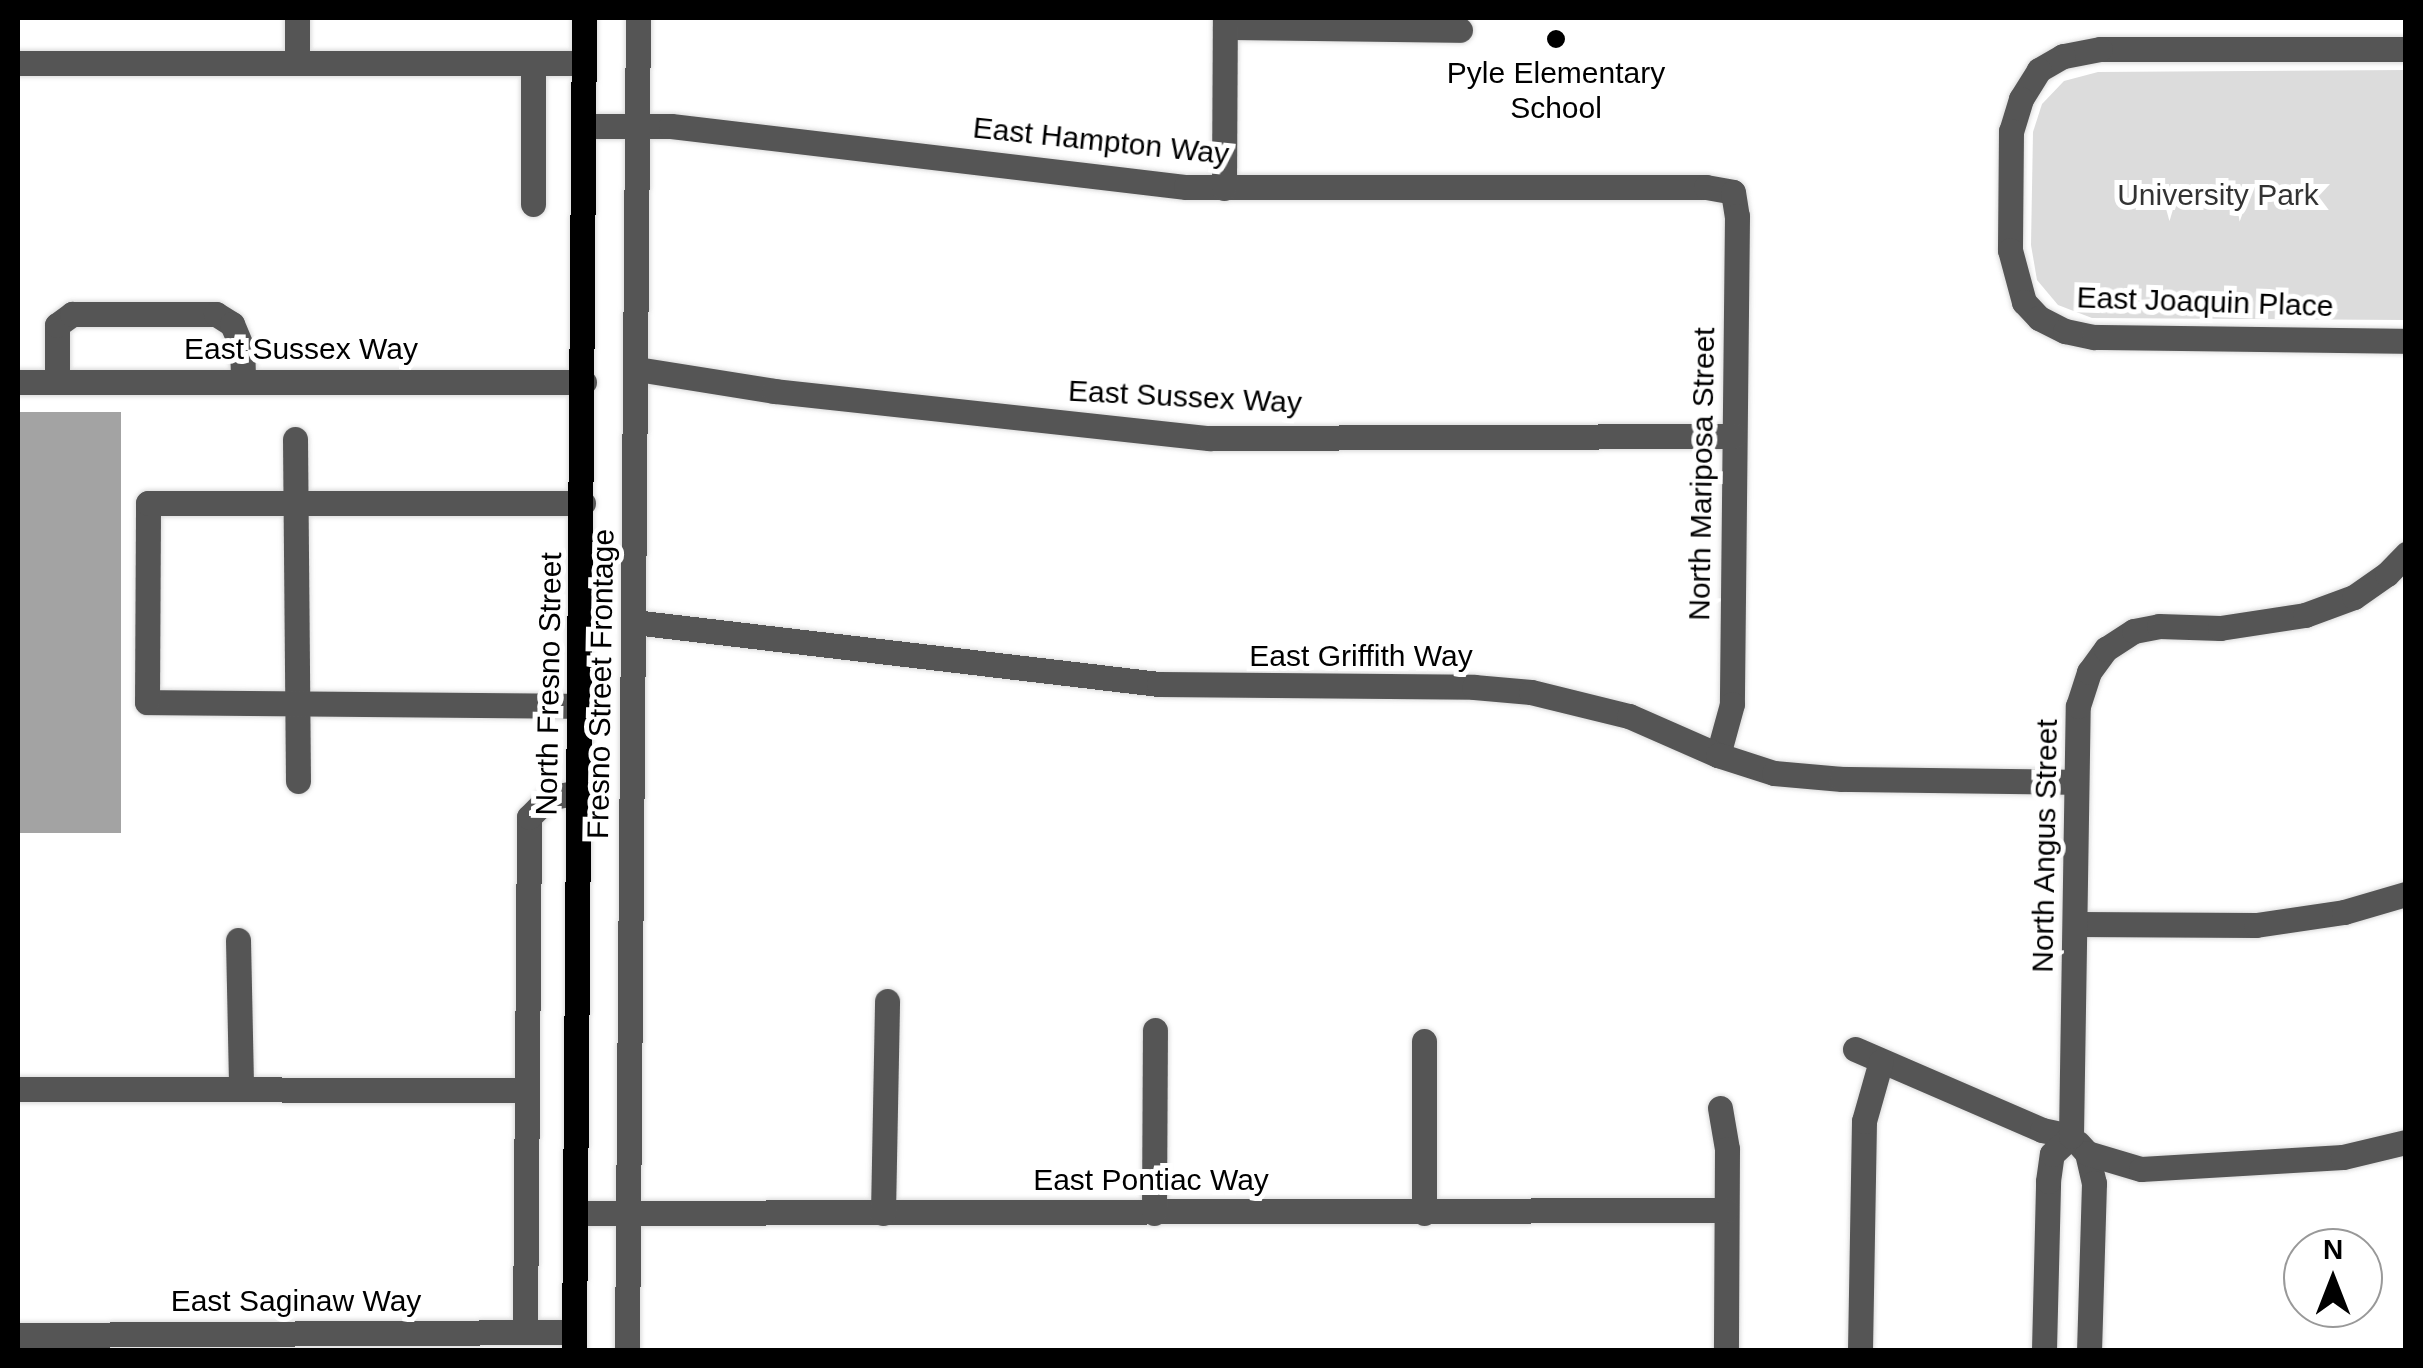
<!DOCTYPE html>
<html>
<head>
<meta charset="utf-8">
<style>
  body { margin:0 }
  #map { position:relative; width:2423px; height:1368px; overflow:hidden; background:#fff; font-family:Arial,sans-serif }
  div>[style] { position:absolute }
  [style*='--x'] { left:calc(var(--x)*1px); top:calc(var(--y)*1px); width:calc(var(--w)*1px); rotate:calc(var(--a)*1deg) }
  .green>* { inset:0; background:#dcdcdc }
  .water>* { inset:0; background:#a3a3a3; transform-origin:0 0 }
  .roads { filter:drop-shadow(0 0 2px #dbdbdb) drop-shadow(0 0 2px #dbdbdb) }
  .minor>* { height:25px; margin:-12.5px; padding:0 12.5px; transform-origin:12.5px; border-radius:12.5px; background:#555 }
  .major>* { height:25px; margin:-12.5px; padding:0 12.5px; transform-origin:12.5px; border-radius:12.5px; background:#000 }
  .dots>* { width:28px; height:28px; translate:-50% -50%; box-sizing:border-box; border:5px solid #fff; border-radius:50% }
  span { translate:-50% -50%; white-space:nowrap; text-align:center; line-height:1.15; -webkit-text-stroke:10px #fff; paint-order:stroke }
  .poi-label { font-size:30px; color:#000 }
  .street-label { font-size:30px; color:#000 }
  .park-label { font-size:30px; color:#333 }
  .frame { position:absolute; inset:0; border:20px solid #000; pointer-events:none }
  .north { position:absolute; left:2283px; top:1228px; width:100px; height:100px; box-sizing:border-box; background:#fff; border:2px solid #999; border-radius:50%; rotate:0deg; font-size:28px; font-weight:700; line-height:40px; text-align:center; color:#000 }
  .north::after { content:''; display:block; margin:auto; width:35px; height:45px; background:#000; clip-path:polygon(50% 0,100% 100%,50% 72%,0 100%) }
</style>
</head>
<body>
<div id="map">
  <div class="green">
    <i style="clip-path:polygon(2405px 70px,2405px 320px,2092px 318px,2058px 305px,2037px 280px,2031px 245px,2033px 132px,2042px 104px,2064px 81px,2098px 72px)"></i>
  </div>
  <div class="water">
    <i style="left:18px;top:412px;width:103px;height:421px"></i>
  </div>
  <div class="roads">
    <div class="minor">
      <i style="--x:297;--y:18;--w:44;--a:90"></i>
      <i style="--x:1225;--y:27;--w:235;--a:0.7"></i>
      <i style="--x:2406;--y:49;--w:306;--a:180"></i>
      <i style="--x:2100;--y:49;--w:38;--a:169"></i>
      <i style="--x:2063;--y:56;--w:28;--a:150"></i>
      <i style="--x:2039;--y:70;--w:34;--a:122"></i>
      <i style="--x:2021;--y:99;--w:34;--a:107"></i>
      <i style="--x:2011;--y:131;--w:119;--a:90.5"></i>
      <i style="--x:2010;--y:250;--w:54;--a:74.9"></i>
      <i style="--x:2024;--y:302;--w:22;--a:47"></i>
      <i style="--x:2039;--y:318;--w:29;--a:27"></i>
      <i style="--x:2065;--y:331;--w:30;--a:12"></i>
      <i style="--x:2094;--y:337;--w:312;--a:0.7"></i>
      <i style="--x:18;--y:63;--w:565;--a:0"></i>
      <i style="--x:533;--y:63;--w:141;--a:90"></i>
      <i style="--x:584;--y:126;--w:87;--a:0"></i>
      <i style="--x:671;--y:126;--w:519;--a:6.76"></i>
      <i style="--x:1186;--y:187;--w:520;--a:0"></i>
      <i style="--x:1706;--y:187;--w:27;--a:10"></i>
      <i style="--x:1733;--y:192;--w:24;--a:81"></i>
      <i style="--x:1737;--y:216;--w:488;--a:90.6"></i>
      <i style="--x:1732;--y:704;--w:53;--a:105.4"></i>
      <i style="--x:1224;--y:188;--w:170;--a:-89.7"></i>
      <i style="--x:637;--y:369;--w:139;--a:9.1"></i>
      <i style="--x:774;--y:391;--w:438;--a:6.2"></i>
      <i style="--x:1209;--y:438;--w:525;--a:-0.22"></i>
      <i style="--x:57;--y:381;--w:56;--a:-90"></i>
      <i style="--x:57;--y:325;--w:19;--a:-36"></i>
      <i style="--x:72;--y:314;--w:144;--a:0"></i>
      <i style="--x:216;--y:314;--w:19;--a:32"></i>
      <i style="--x:232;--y:324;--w:25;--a:67"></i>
      <i style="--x:242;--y:347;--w:34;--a:88"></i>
      <i style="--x:18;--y:382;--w:566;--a:0"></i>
      <i style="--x:295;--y:439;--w:342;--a:89.5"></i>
      <i style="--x:634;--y:622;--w:529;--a:6.74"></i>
      <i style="--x:1159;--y:684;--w:315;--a:0.5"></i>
      <i style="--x:1474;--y:687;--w:57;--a:5"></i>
      <i style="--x:1531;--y:692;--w:101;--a:13.8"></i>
      <i style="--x:1629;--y:716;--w:97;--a:23.7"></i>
      <i style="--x:1718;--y:755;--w:59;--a:17.8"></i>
      <i style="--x:1774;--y:773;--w:68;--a:5"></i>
      <i style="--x:1842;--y:779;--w:234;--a:0.7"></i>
      <i style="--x:581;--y:706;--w:434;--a:-179.5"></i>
      <i style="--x:147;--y:702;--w:199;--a:-89.7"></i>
      <i style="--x:148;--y:503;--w:435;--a:0"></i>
      <i style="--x:2078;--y:924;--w:178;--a:0.3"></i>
      <i style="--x:2256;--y:925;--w:89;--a:-8.4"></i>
      <i style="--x:2344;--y:912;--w:65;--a:-16.2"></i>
      <i style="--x:238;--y:940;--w:148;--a:88.8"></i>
      <i style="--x:1855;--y:1049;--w:204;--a:23.4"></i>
      <i style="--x:2042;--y:1130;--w:30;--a:12"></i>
      <i style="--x:18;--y:1089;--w:508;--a:0.11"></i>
      <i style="--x:1720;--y:1108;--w:42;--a:80.3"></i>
      <i style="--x:1727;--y:1149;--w:201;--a:90.3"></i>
      <i style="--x:2078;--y:1143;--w:13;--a:48"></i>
      <i style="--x:2087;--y:1153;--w:31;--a:77"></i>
      <i style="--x:2094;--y:1183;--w:167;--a:91.7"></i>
      <i style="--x:2087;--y:1153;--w:56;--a:16.5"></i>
      <i style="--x:2141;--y:1169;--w:202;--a:-3.4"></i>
      <i style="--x:2343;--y:1157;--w:65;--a:-13.4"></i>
      <i style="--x:576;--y:1213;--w:1150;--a:-0.15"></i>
      <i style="--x:883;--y:1213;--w:212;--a:-88.9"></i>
      <i style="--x:1154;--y:1213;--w:183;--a:-89.7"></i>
      <i style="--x:1424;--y:1213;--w:172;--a:-90"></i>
      <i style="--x:525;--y:1332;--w:515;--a:-89.55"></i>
      <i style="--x:529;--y:817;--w:27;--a:-45"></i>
      <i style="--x:548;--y:798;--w:33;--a:-11"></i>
      <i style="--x:18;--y:1335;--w:556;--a:-0.31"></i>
      <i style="--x:627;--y:1350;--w:1332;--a:-89.53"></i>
      <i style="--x:1860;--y:1350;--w:229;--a:-89"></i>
      <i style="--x:1864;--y:1121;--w:62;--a:-74.2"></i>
      <i style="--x:2044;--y:1350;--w:169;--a:-88.6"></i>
      <i style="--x:2048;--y:1181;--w:27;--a:-82"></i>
      <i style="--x:2052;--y:1154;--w:26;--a:-43"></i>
      <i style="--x:2071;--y:1136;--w:430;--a:-89.1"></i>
      <i style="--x:2078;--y:706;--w:36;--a:-72"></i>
      <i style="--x:2089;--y:672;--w:29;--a:-54"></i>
      <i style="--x:2106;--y:649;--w:33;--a:-33"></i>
      <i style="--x:2134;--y:631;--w:25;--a:-11"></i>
      <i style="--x:2159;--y:626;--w:61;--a:1.9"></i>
      <i style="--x:2220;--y:628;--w:86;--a:-8.7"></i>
      <i style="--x:2305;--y:615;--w:52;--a:-20.2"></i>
      <i style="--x:2354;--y:597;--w:40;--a:-34.9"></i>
      <i style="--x:2387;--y:574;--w:28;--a:-46"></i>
    </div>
    <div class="major">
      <i style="--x:574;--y:1350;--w:1332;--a:-89.57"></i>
    </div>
  </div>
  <div class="dots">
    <i style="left:1556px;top:39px;background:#000"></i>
  </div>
  <div class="poi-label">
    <span style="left:1556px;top:90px">Pyle Elementary<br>School</span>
  </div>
  <div class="street-label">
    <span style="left:1101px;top:141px;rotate:6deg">East Hampton Way</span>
    <span style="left:2205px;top:302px;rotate:2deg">East Joaquin Place</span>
    <span style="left:301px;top:349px">East Sussex Way</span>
    <span style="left:1185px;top:397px;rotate:3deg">East Sussex Way</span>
    <span style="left:1702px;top:474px;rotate:-89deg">North Mariposa Street</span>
    <span style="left:1361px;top:656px">East Griffith Way</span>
    <span style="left:549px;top:684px;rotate:-89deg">North Fresno Street</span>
    <span style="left:601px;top:684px;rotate:-89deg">Fresno Street Frontage</span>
    <span style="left:2045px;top:846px;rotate:-89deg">North Angus Street</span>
    <span style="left:1151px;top:1180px">East Pontiac Way</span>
    <span style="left:296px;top:1301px">East Saginaw Way</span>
  </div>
  <div class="park-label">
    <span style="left:2218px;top:195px">University Park</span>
  </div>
  <div class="frame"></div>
  <div class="north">N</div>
</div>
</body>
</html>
